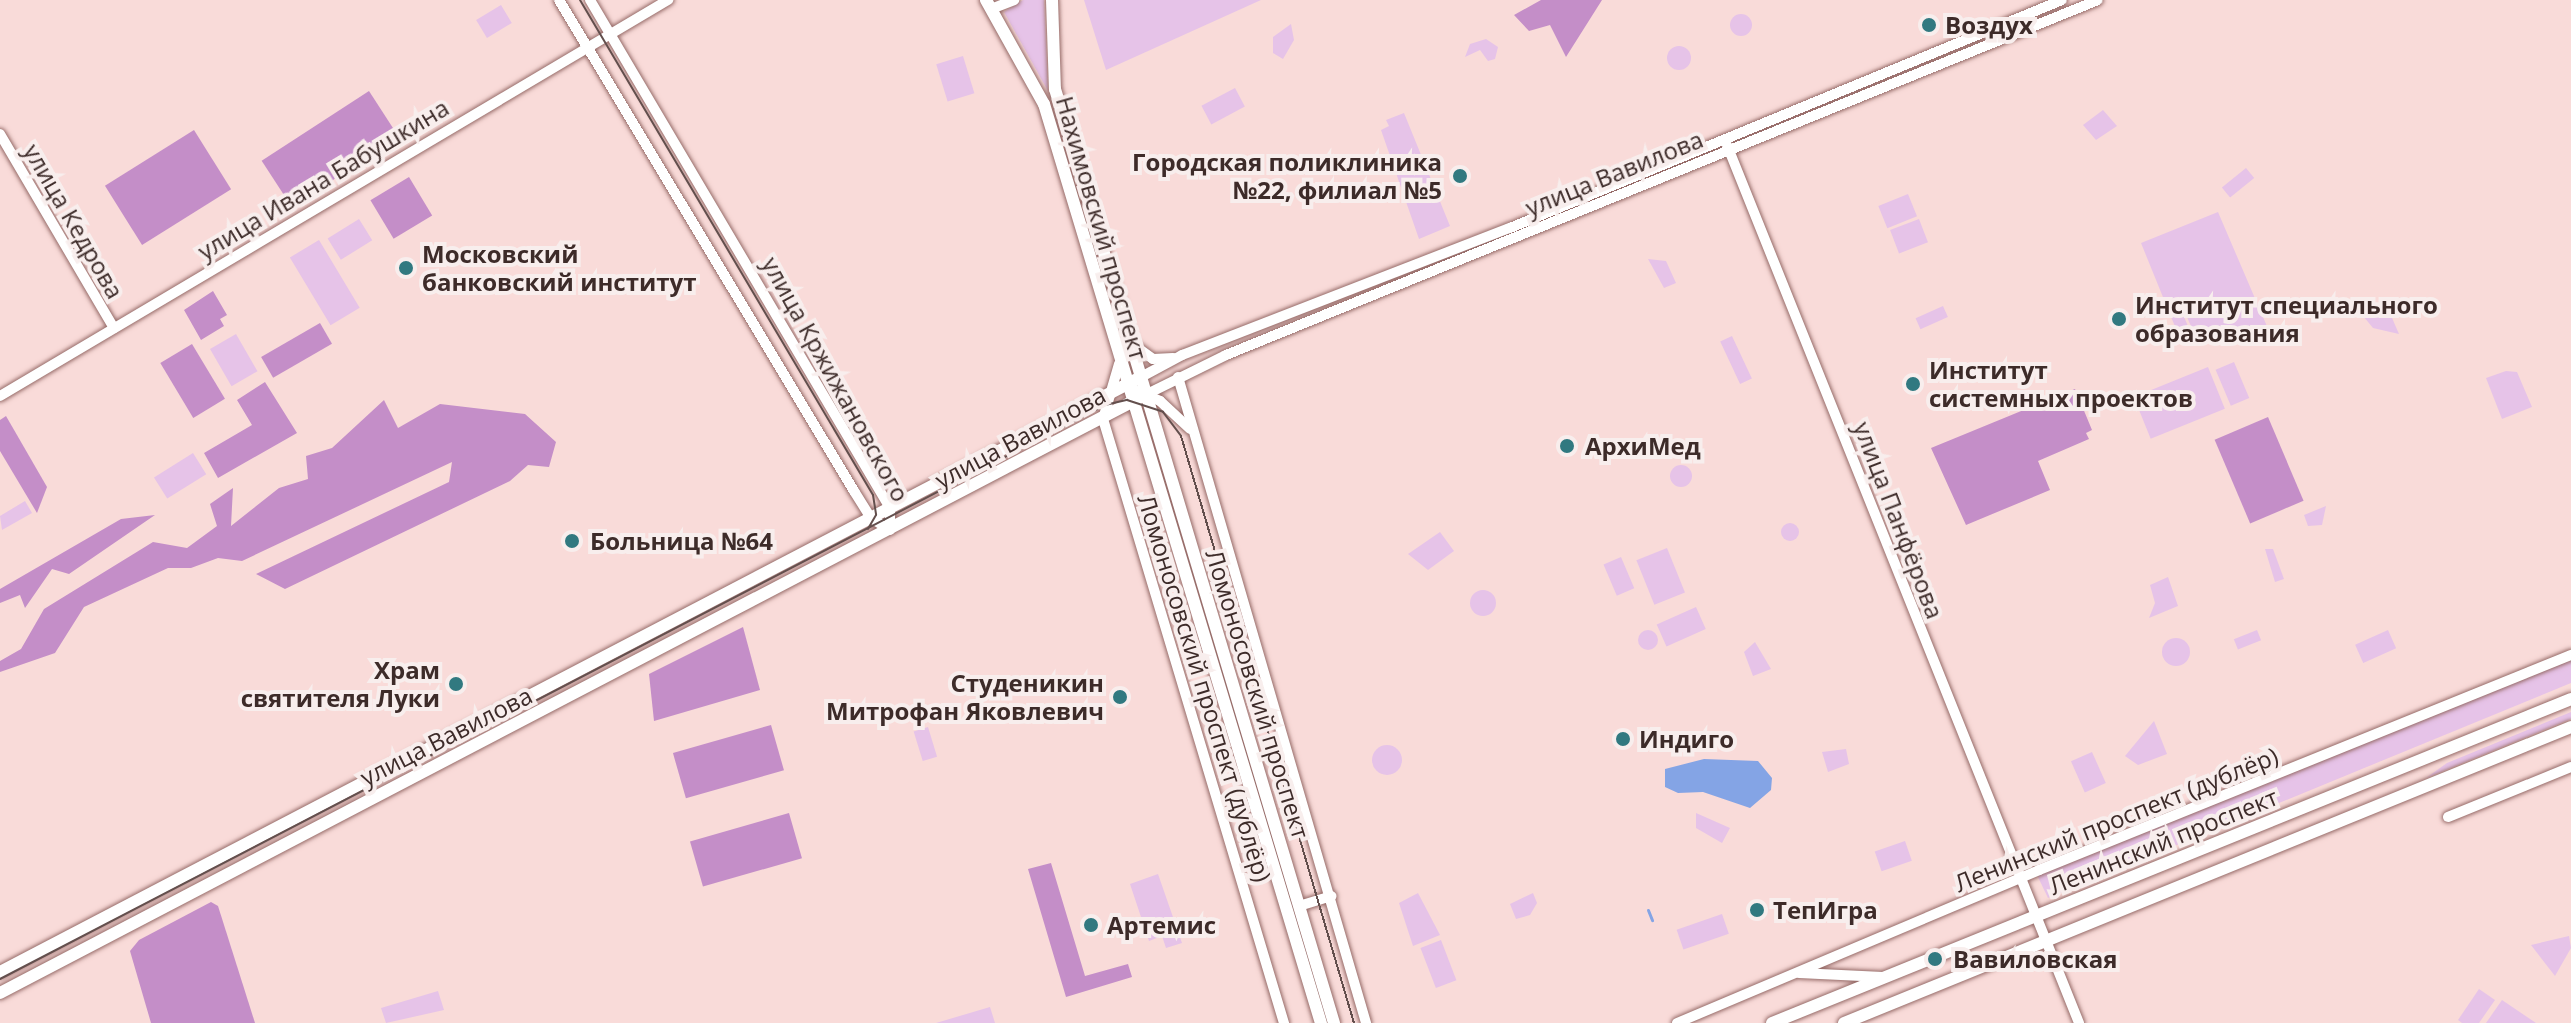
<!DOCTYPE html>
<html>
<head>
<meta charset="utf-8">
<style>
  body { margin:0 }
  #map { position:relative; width:2571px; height:1023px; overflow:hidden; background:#f9dbd9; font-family:"Open Sans",sans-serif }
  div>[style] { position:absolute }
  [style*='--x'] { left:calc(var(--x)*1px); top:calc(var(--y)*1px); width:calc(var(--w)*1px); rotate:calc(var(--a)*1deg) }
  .green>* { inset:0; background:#e6c3e8; transform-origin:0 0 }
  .round { border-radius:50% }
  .forest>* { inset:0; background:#c48ec8; transform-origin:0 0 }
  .water>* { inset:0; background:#84a4e5 }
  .stream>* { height:3px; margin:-1.5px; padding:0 1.5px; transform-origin:1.5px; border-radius:1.5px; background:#84a4e5 }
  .roads { filter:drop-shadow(0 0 2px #966b68) drop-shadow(0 0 2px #966b68) }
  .minor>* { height:10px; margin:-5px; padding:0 5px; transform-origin:5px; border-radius:5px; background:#fff }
  .major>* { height:12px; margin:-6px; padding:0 6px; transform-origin:6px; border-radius:6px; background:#fff }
  .tram>* { height:2px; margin:-1px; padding:0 1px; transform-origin:1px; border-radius:1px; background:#634f4d }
  .dots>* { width:22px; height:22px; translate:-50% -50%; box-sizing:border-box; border:4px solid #f8eeed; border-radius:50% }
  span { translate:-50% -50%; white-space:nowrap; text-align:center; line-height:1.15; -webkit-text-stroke:8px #f8eeed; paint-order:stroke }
  .poi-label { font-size:24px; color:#3d2b29; font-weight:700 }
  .left { translate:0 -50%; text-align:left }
  .right { translate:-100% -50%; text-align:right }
  .street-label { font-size:24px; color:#3d2b29 }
</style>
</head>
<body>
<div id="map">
  <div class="green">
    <i style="clip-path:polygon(1023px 0,1044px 0,1048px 91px,1004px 12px)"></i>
    <i style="clip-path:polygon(1084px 0,1261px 0,1106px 70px)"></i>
    <i style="left:501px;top:5px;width:21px;height:29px;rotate:59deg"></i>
    <i class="round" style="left:1730px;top:14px;width:22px;height:22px"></i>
    <i style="clip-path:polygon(1291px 24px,1294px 40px,1283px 59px,1273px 53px,1273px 37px)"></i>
    <i style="clip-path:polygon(1486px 39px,1498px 47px,1495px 59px,1488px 61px,1480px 50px,1465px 57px,1470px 44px)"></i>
    <i class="round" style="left:1667px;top:46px;width:24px;height:24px"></i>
    <i style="left:963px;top:56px;width:39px;height:28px;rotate:73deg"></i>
    <i style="left:1235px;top:88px;width:21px;height:38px;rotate:62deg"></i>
    <i style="clip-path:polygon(2103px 110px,2117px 126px,2096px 140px,2083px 125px)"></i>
    <i style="clip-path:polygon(1404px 113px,1450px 226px,1419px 239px,1381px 130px,1389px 126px,1386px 120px)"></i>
    <i style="left:2246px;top:168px;width:13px;height:31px;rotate:51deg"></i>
    <i style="left:1908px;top:194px;width:24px;height:32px;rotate:68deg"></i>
    <i style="clip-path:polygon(2218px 212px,2269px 331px,2231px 346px,2223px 328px,2197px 340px,2180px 301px,2167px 307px,2141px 243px)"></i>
    <i style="left:359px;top:219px;width:25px;height:37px;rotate:58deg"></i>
    <i style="left:1919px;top:219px;width:25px;height:31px;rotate:69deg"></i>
    <i style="left:319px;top:240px;width:79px;height:34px;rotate:59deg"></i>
    <i style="clip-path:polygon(1648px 259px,1666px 261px,1676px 283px,1664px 288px)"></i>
    <i style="clip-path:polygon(2384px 302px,2389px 311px,2399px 334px,2373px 328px,2359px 311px)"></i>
    <i style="left:2179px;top:305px;width:36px;height:12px;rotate:67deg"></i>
    <i style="left:1943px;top:306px;width:12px;height:30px;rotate:66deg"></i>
    <i style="left:236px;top:334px;width:43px;height:30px;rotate:60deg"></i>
    <i style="left:1732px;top:336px;width:47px;height:13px;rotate:65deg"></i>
    <i style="left:2234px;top:362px;width:39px;height:20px;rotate:67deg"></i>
    <i style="left:2208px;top:367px;width:45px;height:80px;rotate:68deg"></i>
    <i style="clip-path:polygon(2506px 371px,2517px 372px,2532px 407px,2502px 419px,2486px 378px)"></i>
    <i style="left:193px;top:453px;width:25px;height:46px;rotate:58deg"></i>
    <i class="round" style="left:1670px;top:465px;width:22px;height:22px"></i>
    <i style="clip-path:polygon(25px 501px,32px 513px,2px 530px,0 516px)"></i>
    <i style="clip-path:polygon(2326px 506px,2322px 525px,2308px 526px,2304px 515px)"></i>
    <i class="round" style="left:1781px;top:523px;width:18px;height:18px"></i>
    <i style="clip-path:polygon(1440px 532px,1454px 551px,1428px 570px,1408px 554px)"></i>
    <i style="left:1667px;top:548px;width:48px;height:33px;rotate:68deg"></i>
    <i style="clip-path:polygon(2265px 549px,2273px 549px,2284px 579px,2275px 582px)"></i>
    <i style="left:1621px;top:557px;width:34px;height:19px;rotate:67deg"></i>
    <i style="clip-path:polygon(2168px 577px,2178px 606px,2149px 618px,2155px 603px,2150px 585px)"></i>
    <i class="round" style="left:1470px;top:590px;width:26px;height:26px"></i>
    <i style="left:1696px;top:607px;width:24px;height:43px;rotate:66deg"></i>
    <i class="round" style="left:1638px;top:630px;width:20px;height:20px"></i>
    <i style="left:2257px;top:630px;width:11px;height:25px;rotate:68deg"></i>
    <i style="left:2388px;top:630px;width:20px;height:36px;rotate:66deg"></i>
    <i class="round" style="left:2162px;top:638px;width:28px;height:28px"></i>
    <i style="clip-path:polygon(1755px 642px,1771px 669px,1753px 676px,1744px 652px)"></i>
    <i style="clip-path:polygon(2571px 659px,2571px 683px,2048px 898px,2037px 875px)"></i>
    <i style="clip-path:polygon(2571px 712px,2571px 719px,2426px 778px,2447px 763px)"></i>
    <i style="clip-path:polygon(2154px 721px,2167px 754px,2138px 765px,2125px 756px)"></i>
    <i style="left:928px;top:727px;width:31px;height:15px;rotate:73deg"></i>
    <i class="round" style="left:1372px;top:745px;width:30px;height:30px"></i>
    <i style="clip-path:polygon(1846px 749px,1849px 764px,1828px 772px,1822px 752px)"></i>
    <i style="left:2092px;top:752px;width:34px;height:23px;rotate:66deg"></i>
    <i style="clip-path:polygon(1696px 813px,1730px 828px,1722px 843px,1696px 828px)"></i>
    <i style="left:1905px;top:841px;width:21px;height:32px;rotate:71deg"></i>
    <i style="clip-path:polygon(1158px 874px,1182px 943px,1166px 948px,1162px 936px,1149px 941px,1130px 884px)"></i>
    <i style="clip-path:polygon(1418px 893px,1440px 935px,1413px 946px,1399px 903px)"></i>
    <i style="clip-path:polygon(1533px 893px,1537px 903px,1530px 915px,1516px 919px,1510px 904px)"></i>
    <i style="left:1722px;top:914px;width:21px;height:48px;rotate:71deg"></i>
    <i style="clip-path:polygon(2569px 936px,2571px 948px,2555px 976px,2531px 945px)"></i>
    <i style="left:1441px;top:940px;width:43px;height:22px;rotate:69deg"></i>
    <i style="clip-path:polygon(2479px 989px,2495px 1000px,2479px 1023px,2462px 1023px,2458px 1020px)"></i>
    <i style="clip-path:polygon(438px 991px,444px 1010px,386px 1023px,381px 1008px)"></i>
    <i style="clip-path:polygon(2502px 1000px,2536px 1023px,2486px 1023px)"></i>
    <i style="clip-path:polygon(990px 1007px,995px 1023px,936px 1023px)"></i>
  </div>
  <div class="forest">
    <i style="clip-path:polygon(1541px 0,1602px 0,1566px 57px,1550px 25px,1529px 31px,1514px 15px)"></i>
    <i style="left:369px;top:91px;width:55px;height:128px;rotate:57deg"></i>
    <i style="left:194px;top:130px;width:70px;height:105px;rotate:58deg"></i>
    <i style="left:409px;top:177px;width:45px;height:45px;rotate:59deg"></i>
    <i style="clip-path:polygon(213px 291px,227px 315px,220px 319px,224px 326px,201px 340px,184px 310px)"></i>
    <i style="left:320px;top:323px;width:24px;height:68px;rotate:60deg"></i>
    <i style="left:192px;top:344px;width:64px;height:37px;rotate:59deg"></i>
    <i style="clip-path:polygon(265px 382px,297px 433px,218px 478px,204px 453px,252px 425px,237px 400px)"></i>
    <i style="clip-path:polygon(2075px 389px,2092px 430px,2086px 433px,2089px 439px,2038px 461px,2050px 490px,1966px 525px,1931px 448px)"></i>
    <i style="clip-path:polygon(384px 400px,398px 428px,440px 404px,525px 414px,556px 442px,549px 467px,528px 465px,510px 481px,285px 589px,256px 574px,449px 482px,452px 462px,242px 561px,218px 558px,191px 568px,168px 568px,84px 607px,55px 653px,0 672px,0 661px,21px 649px,44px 609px,153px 542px,187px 548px,217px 526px,210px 504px,233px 488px,231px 526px,279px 488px,308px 479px,306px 456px,332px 448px)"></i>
    <i style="clip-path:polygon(6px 416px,47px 487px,37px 513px,0 451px,0 420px)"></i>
    <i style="left:2268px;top:417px;width:91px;height:58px;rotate:67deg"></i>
    <i style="clip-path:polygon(155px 515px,69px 574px,52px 569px,25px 608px,20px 595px,0 603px,0 589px,121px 519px)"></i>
    <i style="clip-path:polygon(743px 627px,760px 690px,654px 721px,649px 674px)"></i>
    <i style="left:771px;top:725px;width:47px;height:102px;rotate:74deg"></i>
    <i style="left:789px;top:813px;width:47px;height:103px;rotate:74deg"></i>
    <i style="clip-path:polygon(1051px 863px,1085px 976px,1128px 964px,1132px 977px,1066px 997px,1028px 869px)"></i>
    <i style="clip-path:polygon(211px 902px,218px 906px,255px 1023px,151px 1023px,130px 951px,139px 940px)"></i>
  </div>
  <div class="water">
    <i style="clip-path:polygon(1704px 759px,1758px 761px,1772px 778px,1771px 790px,1750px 808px,1703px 792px,1678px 793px,1665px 787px,1665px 769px)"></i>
  </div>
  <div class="stream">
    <i style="--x:1648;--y:910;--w:11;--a:68"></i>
  </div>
  <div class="roads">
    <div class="minor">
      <i style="--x:559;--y:0;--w:573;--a:59"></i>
      <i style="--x:854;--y:491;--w:32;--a:58"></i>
      <i style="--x:871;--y:518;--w:22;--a:32"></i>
      <i style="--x:890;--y:530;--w:22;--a:-90"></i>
      <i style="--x:890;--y:508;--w:590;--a:-120.56"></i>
      <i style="--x:991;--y:9;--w:25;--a:-21"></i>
      <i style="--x:0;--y:134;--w:225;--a:59.6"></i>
      <i style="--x:1727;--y:145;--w:946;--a:68.15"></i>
      <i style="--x:1131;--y:343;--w:27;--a:36"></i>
      <i style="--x:1153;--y:359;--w:20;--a:-3"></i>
      <i style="--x:1119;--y:364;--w:57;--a:106.2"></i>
      <i style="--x:1103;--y:419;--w:631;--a:73.32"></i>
      <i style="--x:1141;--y:377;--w:47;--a:-28.2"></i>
      <i style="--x:1182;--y:355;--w:352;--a:-21.2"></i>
      <i style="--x:1510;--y:228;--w:597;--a:-22.44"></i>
      <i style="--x:1178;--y:377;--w:673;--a:73.77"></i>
      <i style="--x:1125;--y:386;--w:38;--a:23"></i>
      <i style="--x:1160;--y:401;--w:41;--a:43"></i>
      <i style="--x:1145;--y:395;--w:90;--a:-26.3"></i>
      <i style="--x:1226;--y:355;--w:941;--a:-22.15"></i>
      <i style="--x:0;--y:396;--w:777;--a:-30.66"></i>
      <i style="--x:2448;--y:817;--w:133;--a:-22.1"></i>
      <i style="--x:1299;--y:906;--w:34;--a:-17"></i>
      <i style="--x:1799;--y:973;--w:84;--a:2.7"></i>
      <i style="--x:1677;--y:1023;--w:393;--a:-22.9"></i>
      <i style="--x:2039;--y:870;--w:574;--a:-22.01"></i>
    </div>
    <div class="major">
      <i style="--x:986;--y:0;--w:119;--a:60.9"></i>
      <i style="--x:1044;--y:104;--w:960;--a:73.23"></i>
      <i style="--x:1052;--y:0;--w:89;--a:88.1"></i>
      <i style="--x:1055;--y:89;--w:975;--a:73.37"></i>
      <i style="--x:0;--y:972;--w:1287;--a:-27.54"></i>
      <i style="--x:0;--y:993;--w:1292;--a:-27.58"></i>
      <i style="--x:1772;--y:1023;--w:862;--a:-22.07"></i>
      <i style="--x:1844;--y:1023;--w:785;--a:-22.15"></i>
    </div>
  </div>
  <div class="tram">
    <i style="--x:580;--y:0;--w:575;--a:59.38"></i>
    <i style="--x:873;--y:495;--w:20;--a:81"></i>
    <i style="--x:876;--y:515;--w:16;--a:120"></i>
    <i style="--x:0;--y:979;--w:1245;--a:-27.45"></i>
    <i style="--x:1105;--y:405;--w:23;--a:-13"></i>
    <i style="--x:1127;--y:400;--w:38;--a:18"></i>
    <i style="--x:1163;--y:412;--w:30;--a:53"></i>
    <i style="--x:1181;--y:436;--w:612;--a:73.58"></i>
  </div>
  <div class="dots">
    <i style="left:1929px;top:25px;background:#317980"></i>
    <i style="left:1460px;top:176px;background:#317980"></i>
    <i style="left:406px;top:268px;background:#317980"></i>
    <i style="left:2119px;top:319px;background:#317980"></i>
    <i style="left:1913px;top:384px;background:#317980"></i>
    <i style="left:1567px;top:446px;background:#317980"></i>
    <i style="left:572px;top:541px;background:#317980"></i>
    <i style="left:456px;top:684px;background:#317980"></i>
    <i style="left:1120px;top:697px;background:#317980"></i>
    <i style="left:1623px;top:739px;background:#317980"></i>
    <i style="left:1757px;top:910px;background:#317980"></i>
    <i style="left:1091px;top:925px;background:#317980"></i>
    <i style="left:1935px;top:959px;background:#317980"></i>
  </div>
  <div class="poi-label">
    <span class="left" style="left:1945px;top:25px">Воздух</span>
    <span class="right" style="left:1442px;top:176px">Городская поликлиника<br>№22, филиал №5</span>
    <span class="left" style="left:422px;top:268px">Московский<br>банковский институт</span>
    <span class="left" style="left:2135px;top:319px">Институт специального<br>образования</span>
    <span class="left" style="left:1929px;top:384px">Институт<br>системных проектов</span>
    <span class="left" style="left:1585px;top:446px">АрхиМед</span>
    <span class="left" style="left:590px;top:541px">Больница №64</span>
    <span class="right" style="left:440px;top:684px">Храм<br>святителя Луки</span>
    <span class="right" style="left:1104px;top:697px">Студеникин<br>Митрофан Яковлевич</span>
    <span class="left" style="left:1639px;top:739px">Индиго</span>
    <span class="left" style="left:1773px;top:910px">ТепИгра</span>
    <span class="left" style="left:1107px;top:925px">Артемис</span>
    <span class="left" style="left:1953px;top:959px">Вавиловская</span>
  </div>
  <div class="street-label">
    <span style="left:1614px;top:173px;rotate:-22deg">улица Вавилова</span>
    <span style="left:323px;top:179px;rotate:-31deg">улица Ивана Бабушкина</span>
    <span style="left:74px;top:221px;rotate:60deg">улица Кедрова</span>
    <span style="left:1102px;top:228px;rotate:74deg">Нахимовский проспект</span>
    <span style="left:836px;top:379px;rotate:61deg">улица Кржижановского</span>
    <span style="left:1020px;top:437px;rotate:-28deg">улица Вавилова</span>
    <span style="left:1899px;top:520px;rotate:69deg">улица Панфёрова</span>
    <span style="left:1205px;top:688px;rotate:73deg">Ломоносовский проспект (дублёр)</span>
    <span style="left:1258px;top:694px;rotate:73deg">Ломоносовский проспект</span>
    <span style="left:446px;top:736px;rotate:-27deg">улица Вавилова</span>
    <span style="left:2116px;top:819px;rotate:-22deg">Ленинский проспект (дублёр)</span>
    <span style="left:2163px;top:841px;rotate:-22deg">Ленинский проспект</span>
  </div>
</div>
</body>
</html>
